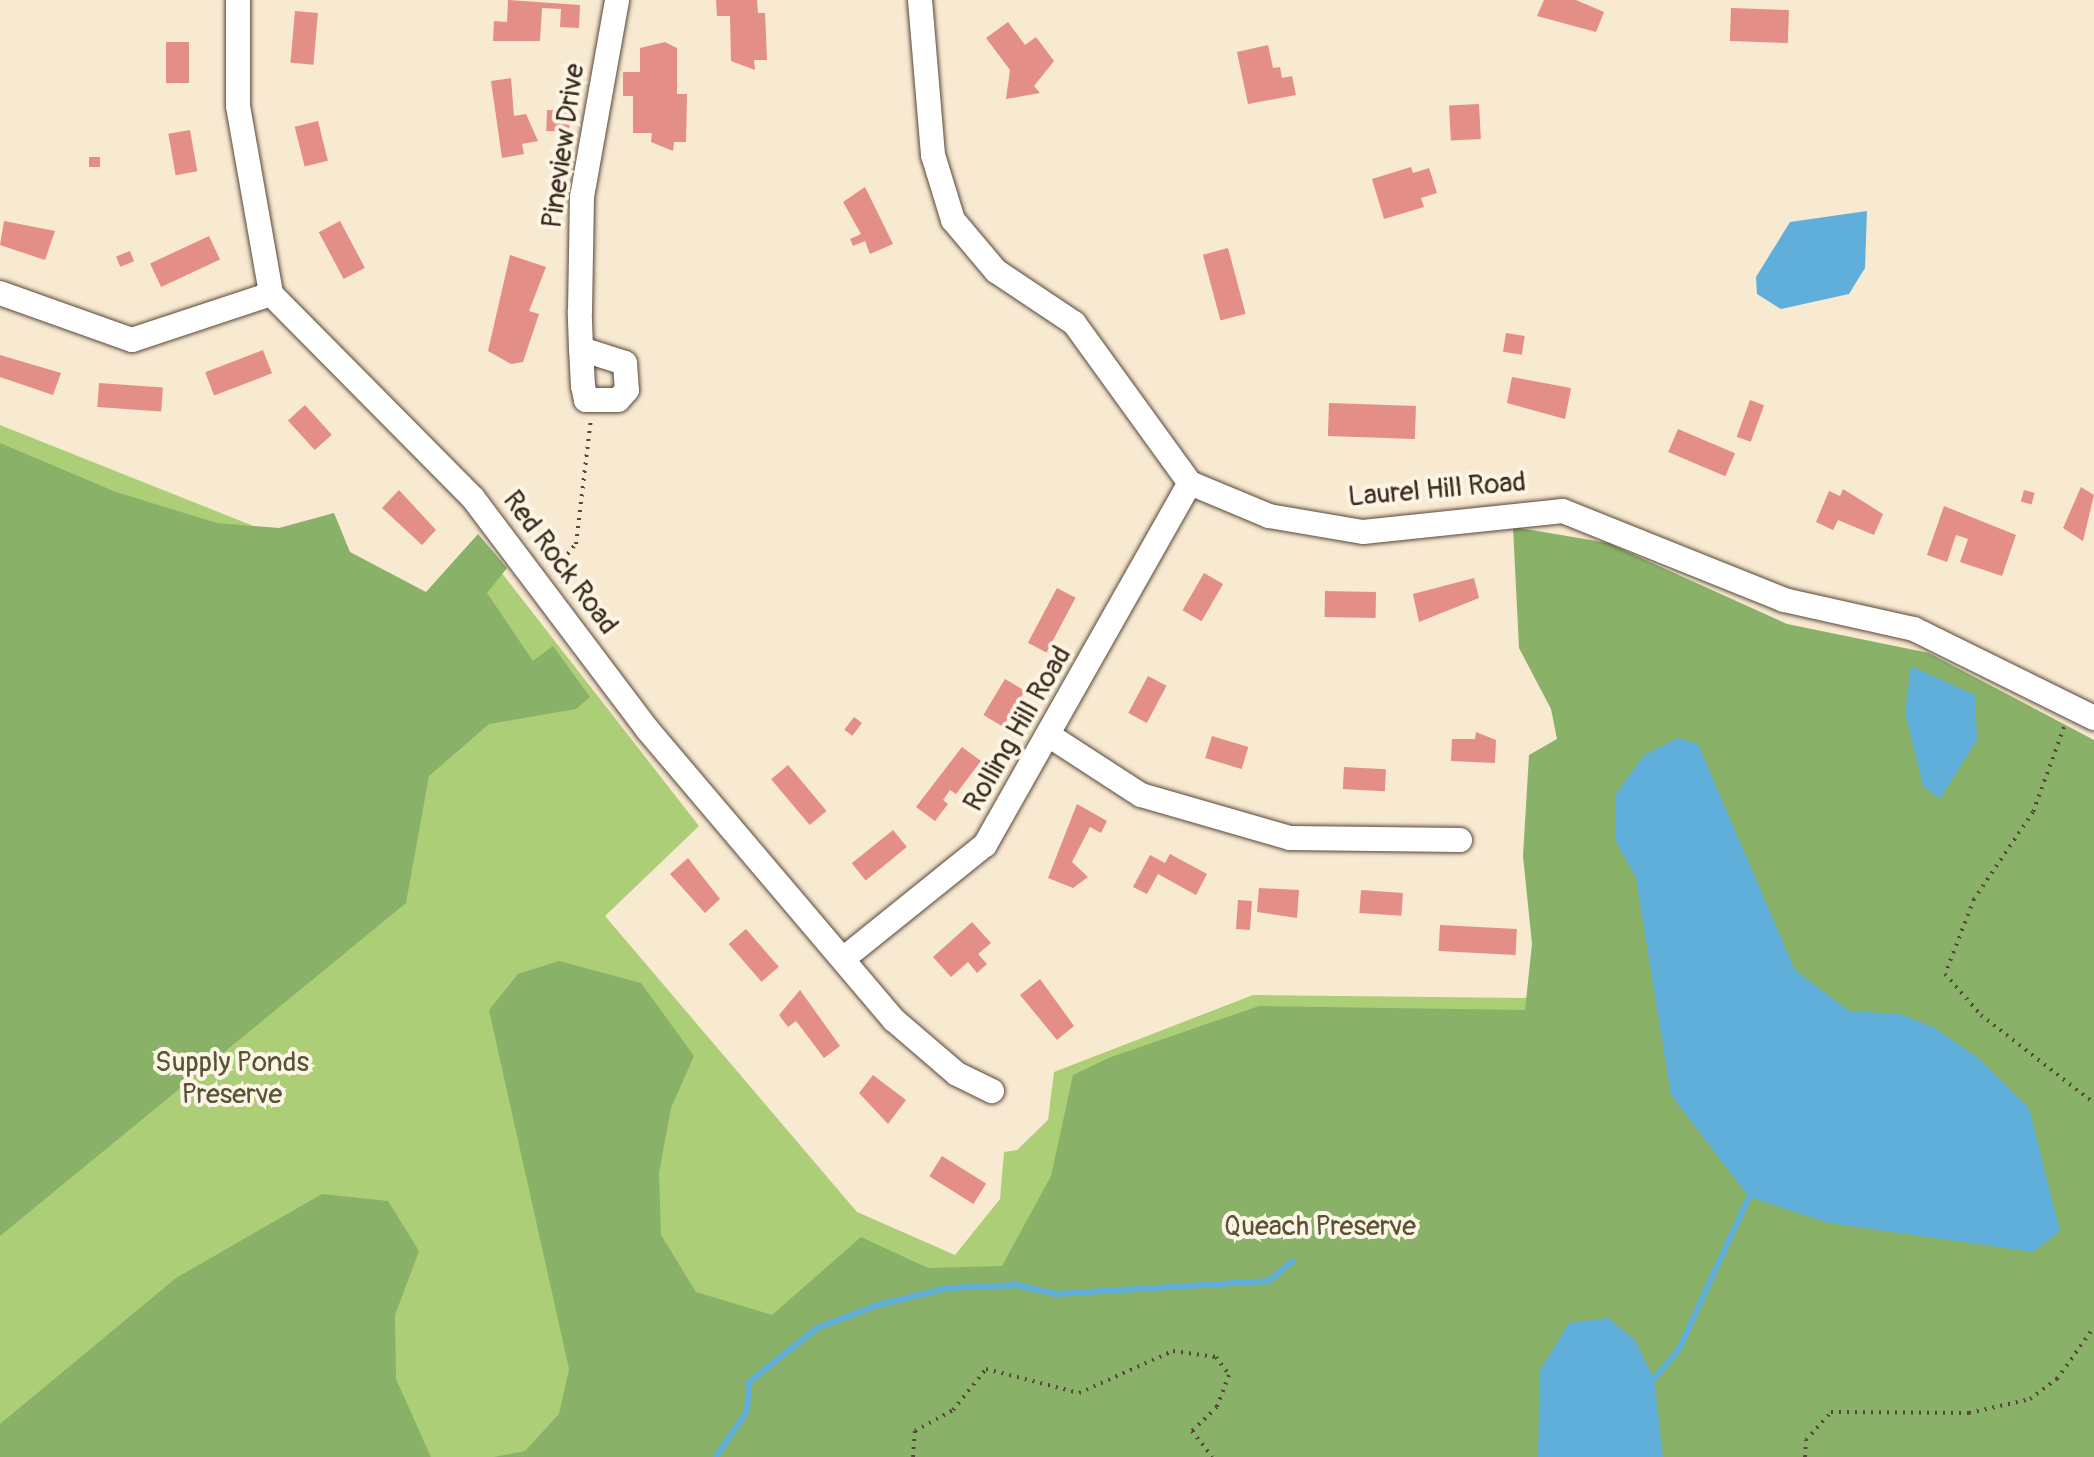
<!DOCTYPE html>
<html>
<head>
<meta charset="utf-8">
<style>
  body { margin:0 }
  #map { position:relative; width:2094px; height:1457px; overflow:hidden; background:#f8e9d1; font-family:Pangolin,sans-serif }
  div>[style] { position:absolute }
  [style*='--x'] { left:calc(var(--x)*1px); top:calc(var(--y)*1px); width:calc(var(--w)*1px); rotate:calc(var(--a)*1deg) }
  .green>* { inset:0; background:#acce76 }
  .forest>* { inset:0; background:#89b167 }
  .water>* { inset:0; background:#60afda }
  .stream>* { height:6px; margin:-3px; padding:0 3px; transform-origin:3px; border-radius:3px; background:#60afda }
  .building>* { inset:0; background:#e38e86; transform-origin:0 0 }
  .path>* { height:4px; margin-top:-2px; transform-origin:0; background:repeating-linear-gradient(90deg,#574739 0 2px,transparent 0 8px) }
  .roads { filter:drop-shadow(0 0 2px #574739) drop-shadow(0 0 2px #574739) }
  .minor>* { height:24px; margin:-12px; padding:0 12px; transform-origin:12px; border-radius:12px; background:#fff }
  span { translate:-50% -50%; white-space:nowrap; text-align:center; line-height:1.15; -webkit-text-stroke:8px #fcf5e5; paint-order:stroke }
  .street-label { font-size:28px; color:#3b2a1e }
  .park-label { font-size:28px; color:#575334 }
</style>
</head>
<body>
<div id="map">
  <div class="green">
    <i style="clip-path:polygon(0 425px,429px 596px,476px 540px,699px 826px,605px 916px,857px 1212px,955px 1255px,1000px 1199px,1004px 1152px,1017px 1150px,1048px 1120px,1054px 1072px,1253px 995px,1536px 998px,1575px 1457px,0 1457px)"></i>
  </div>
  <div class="forest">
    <i style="clip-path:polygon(0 443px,116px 492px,217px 523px,279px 528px,334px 513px,350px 552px,426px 592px,478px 534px,507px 568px,487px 593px,533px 661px,553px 646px,590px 697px,576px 709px,489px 724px,429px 776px,406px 903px,0 1236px)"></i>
    <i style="clip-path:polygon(1513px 527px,1608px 543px,1787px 624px,1929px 653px,2094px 740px,2094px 1457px,494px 1457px,525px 1451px,559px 1414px,569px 1369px,489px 1010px,518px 974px,559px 961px,641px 983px,694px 1056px,671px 1108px,659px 1173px,661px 1235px,696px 1292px,772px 1315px,861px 1237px,928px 1268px,1002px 1266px,1051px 1176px,1073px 1075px,1111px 1057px,1259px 1006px,1525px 1010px,1532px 944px,1523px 856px,1529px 755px,1557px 739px,1551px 709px,1519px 648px)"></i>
    <i style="clip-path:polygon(322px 1194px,388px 1201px,419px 1251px,395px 1315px,396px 1379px,431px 1457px,0 1457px,0 1424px,176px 1278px)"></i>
  </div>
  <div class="water">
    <i style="clip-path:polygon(1867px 211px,1865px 268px,1849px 294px,1781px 309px,1757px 294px,1756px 277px,1790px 222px)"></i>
    <i style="clip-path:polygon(1911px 666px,1975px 695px,1977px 740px,1940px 799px,1923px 786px,1905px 712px)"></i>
    <i style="clip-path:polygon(1678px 738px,1698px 744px,1795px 970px,1849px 1011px,1900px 1014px,1933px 1027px,1977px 1057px,2029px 1108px,2060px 1231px,2033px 1252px,1829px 1223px,1749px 1197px,1671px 1095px,1636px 878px,1615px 839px,1615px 795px,1644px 755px)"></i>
    <i style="clip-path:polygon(1608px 1318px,1635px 1340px,1654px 1379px,1663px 1457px,1538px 1457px,1540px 1370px,1569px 1323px)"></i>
  </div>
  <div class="stream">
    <i style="--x:1654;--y:1379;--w:39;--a:-50"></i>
    <i style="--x:1679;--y:1349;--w:167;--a:-65.3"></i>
    <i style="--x:716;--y:1457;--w:55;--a:-56"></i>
    <i style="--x:747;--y:1411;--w:29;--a:-86"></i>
    <i style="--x:749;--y:1382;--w:87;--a:-38.5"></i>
    <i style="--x:817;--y:1328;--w:65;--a:-20.7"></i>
    <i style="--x:878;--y:1305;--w:72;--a:-13.7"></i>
    <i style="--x:948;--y:1288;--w:69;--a:-2.5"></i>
    <i style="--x:1017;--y:1285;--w:39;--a:13"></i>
    <i style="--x:1055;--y:1294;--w:214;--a:-3.5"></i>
    <i style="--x:1269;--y:1281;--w:31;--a:-40"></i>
  </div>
  <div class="building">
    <i style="clip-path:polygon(508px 0,580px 5px,579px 28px,560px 27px,561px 9px,542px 8px,540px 41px,493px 41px,494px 21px,507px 22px)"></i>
    <i style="clip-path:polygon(716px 0,757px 0,758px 13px,765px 13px,767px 60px,754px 60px,755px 70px,731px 61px,730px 16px,717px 16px)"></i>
    <i style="clip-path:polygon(1544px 0,1576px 0,1604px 12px,1596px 32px,1537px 16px)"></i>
    <i style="left:1731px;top:8px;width:58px;height:33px;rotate:2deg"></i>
    <i style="left:295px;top:11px;width:23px;height:52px;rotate:5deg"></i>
    <i style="clip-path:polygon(1008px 22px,1025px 45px,1036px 37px,1054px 61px,1034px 86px,1040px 93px,1006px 99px,1010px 70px,986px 38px)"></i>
    <i style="left:166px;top:42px;width:23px;height:41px"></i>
    <i style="clip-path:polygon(665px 42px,677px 48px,677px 94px,687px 94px,686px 142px,674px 142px,673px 151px,651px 142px,652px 133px,633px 133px,633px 96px,623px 96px,623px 72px,640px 72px,640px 48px)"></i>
    <i style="clip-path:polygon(1268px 45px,1273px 68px,1280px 67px,1282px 78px,1292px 76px,1296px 95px,1248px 104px,1237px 52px)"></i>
    <i style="clip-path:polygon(511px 78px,514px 116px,526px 114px,538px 141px,522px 144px,524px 154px,502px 158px,491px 81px)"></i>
    <i style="left:1479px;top:104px;width:35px;height:30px;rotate:87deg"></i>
    <i style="left:547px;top:110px;width:23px;height:21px;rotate:2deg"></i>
    <i style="left:318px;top:121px;width:41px;height:24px;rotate:76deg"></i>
    <i style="left:190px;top:130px;width:42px;height:22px;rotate:80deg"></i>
    <i style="left:89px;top:157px;width:11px;height:10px"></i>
    <i style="clip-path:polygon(1411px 167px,1413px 173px,1429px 168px,1437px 193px,1421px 198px,1424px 207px,1384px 219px,1372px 179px)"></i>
    <i style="clip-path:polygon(865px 187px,893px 244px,870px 254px,865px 241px,853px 246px,850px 239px,861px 234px,843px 202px)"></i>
    <i style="clip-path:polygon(4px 221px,55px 231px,45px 260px,0 245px)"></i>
    <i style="left:340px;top:221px;width:53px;height:24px;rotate:62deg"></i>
    <i style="left:209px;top:236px;width:26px;height:65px;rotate:65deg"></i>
    <i style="left:1228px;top:248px;width:68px;height:26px;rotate:75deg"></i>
    <i style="left:130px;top:251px;width:11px;height:15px;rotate:68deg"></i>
    <i style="clip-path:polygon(510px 255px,546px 267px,529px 311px,539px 314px,523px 362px,511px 364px,488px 351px)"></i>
    <i style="left:1506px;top:333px;width:19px;height:19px;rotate:9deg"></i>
    <i style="left:263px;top:350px;width:25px;height:62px;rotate:69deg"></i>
    <i style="clip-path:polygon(0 355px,61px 373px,53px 395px,0 377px)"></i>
    <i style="clip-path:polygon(1512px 377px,1571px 388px,1565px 419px,1507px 403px)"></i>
    <i style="left:99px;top:383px;width:64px;height:24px;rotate:4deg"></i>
    <i style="left:1750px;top:400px;width:15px;height:39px;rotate:20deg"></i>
    <i style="left:1329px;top:403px;width:87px;height:33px;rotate:2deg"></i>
    <i style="left:305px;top:405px;width:40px;height:23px;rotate:48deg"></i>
    <i style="left:1678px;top:429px;width:62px;height:25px;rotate:23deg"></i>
    <i style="clip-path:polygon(2081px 487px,2094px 495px,2083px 541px,2063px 528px)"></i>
    <i style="clip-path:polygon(1843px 489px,1883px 514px,1874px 535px,1838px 520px,1833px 530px,1816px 522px,1829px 491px,1840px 496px)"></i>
    <i style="clip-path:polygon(399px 490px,436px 530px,422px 545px,382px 508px)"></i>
    <i style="left:2024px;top:490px;width:11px;height:12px;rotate:15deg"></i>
    <i style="clip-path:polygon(1944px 506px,2016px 535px,2002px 576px,1960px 562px,1968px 539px,1956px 535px,1947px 562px,1927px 555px)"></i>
    <i style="left:1204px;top:573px;width:22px;height:43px;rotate:30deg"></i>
    <i style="clip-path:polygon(1474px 578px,1479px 598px,1419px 622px,1413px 594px)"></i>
    <i style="left:1057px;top:588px;width:21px;height:62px;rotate:28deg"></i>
    <i style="left:1325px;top:591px;width:51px;height:26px;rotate:1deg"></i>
    <i style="left:1148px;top:676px;width:21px;height:42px;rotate:28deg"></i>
    <i style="left:1005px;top:679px;width:23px;height:42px;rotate:31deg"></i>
    <i style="left:854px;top:717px;width:10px;height:16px;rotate:37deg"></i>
    <i style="clip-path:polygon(1476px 732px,1496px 740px,1495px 763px,1451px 761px,1452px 739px,1475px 739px)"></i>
    <i style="left:1212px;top:736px;width:38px;height:23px;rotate:17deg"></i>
    <i style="clip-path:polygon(962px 747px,981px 761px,956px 794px,950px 790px,943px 800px,948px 804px,935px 821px,916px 807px)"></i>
    <i style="left:788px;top:765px;width:60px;height:22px;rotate:50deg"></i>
    <i style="left:1344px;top:767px;width:42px;height:22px;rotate:3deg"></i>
    <i style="clip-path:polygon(1077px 804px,1107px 821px,1101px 833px,1090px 827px,1072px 862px,1088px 877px,1073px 888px,1048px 878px)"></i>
    <i style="left:893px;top:830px;width:22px;height:53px;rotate:51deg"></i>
    <i style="clip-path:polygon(1170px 854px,1207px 874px,1196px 895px,1158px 874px,1147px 894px,1133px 887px,1150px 855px,1165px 863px)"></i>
    <i style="clip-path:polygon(688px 858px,720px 899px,705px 913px,670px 874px)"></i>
    <i style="clip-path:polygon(1259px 888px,1299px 890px,1297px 918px,1257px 912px)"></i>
    <i style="left:1361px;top:890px;width:42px;height:23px;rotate:4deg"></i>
    <i style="left:1238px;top:900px;width:14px;height:29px;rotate:4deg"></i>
    <i style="clip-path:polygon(972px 922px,991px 943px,978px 954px,987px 964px,977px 973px,968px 962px,951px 977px,933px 957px)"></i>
    <i style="left:1440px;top:925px;width:77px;height:26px;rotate:3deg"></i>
    <i style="left:746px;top:929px;width:50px;height:23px;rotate:49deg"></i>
    <i style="clip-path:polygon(1040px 979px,1074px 1026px,1057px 1040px,1020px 995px)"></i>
    <i style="clip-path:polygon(800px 990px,840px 1046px,824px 1058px,796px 1021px,788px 1027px,779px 1015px)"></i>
    <i style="clip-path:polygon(873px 1075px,906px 1100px,888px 1124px,859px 1093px)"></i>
    <i style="left:942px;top:1156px;width:52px;height:24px;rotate:32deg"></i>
  </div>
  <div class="path">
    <i style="--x:553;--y:573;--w:37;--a:-52"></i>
    <i style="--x:576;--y:544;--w:126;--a:-83.2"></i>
    <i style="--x:2064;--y:727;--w:90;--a:110"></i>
    <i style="--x:2033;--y:812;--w:105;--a:124.1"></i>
    <i style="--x:1974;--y:899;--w:80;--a:111.1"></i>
    <i style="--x:1945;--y:974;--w:55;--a:48.7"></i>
    <i style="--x:1981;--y:1015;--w:143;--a:37.9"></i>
    <i style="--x:913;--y:1457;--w:26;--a:-86"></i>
    <i style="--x:915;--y:1431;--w:43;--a:-28.9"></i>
    <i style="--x:953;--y:1410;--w:53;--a:-51.2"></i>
    <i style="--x:986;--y:1369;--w:96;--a:14.5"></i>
    <i style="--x:1079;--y:1393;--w:103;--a:-24.1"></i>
    <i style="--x:1173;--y:1351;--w:43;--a:7.9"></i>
    <i style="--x:1216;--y:1357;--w:22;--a:54"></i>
    <i style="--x:1229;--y:1375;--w:34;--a:111"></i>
    <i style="--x:1217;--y:1407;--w:35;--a:136"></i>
    <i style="--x:1192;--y:1431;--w:33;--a:52"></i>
    <i style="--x:1805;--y:1457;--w:17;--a:-87"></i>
    <i style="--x:1806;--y:1440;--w:38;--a:-48"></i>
    <i style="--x:1831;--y:1412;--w:138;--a:0.4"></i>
    <i style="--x:1969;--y:1413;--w:63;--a:-12.9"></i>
    <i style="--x:2030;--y:1399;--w:34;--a:-37"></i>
    <i style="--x:2057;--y:1379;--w:64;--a:-54.6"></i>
  </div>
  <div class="roads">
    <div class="minor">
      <i style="--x:238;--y:0;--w:106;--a:90"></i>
      <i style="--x:238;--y:106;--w:191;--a:80"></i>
      <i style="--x:271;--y:294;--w:287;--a:45.3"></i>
      <i style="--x:473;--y:498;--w:289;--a:53"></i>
      <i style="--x:647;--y:729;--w:382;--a:49.7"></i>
      <i style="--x:894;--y:1020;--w:83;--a:40.6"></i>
      <i style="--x:957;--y:1074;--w:39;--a:26"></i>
      <i style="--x:920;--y:0;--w:156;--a:85.2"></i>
      <i style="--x:933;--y:155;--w:68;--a:72.9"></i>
      <i style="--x:953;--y:220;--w:67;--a:49.9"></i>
      <i style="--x:996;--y:271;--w:94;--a:33.7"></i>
      <i style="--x:1074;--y:323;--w:198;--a:54.1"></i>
      <i style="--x:1190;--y:483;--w:86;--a:22.7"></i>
      <i style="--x:1269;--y:516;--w:95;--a:9.7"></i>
      <i style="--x:1363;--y:532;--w:201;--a:-6"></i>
      <i style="--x:1563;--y:511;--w:238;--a:21.9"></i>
      <i style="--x:1784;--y:600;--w:133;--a:12.6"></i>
      <i style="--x:1914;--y:629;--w:201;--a:26.3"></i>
      <i style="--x:0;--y:293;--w:140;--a:19.6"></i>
      <i style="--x:132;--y:340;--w:146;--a:-18.3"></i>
      <i style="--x:581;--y:349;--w:46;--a:17.7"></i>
      <i style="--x:625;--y:363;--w:27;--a:86"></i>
      <i style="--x:627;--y:390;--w:13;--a:132"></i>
      <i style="--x:618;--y:400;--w:32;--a:180"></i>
      <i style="--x:586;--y:400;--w:14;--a:-102"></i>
      <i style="--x:583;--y:386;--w:37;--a:-93"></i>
      <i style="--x:581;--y:349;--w:38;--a:-92"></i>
      <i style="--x:580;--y:311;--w:114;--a:-89"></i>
      <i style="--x:582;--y:197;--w:200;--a:-79.9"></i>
      <i style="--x:1050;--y:736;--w:108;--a:33"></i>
      <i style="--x:1141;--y:795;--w:155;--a:16.1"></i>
      <i style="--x:1290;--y:838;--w:170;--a:0.7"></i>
      <i style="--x:843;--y:959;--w:182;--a:-38.8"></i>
      <i style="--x:985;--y:845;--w:416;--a:-60.5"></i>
    </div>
  </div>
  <div class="street-label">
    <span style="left:564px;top:146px;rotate:-82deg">Pineview Drive</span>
    <span style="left:1437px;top:490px;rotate:-5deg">Laurel Hill Road</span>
    <span style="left:560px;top:563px;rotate:53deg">Red Rock Road</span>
    <span style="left:1018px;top:729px;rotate:-60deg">Rolling Hill Road</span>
  </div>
  <div class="park-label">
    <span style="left:232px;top:1079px">Supply Ponds<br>Preserve</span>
    <span style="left:1320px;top:1227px">Queach Preserve</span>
  </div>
</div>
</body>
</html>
